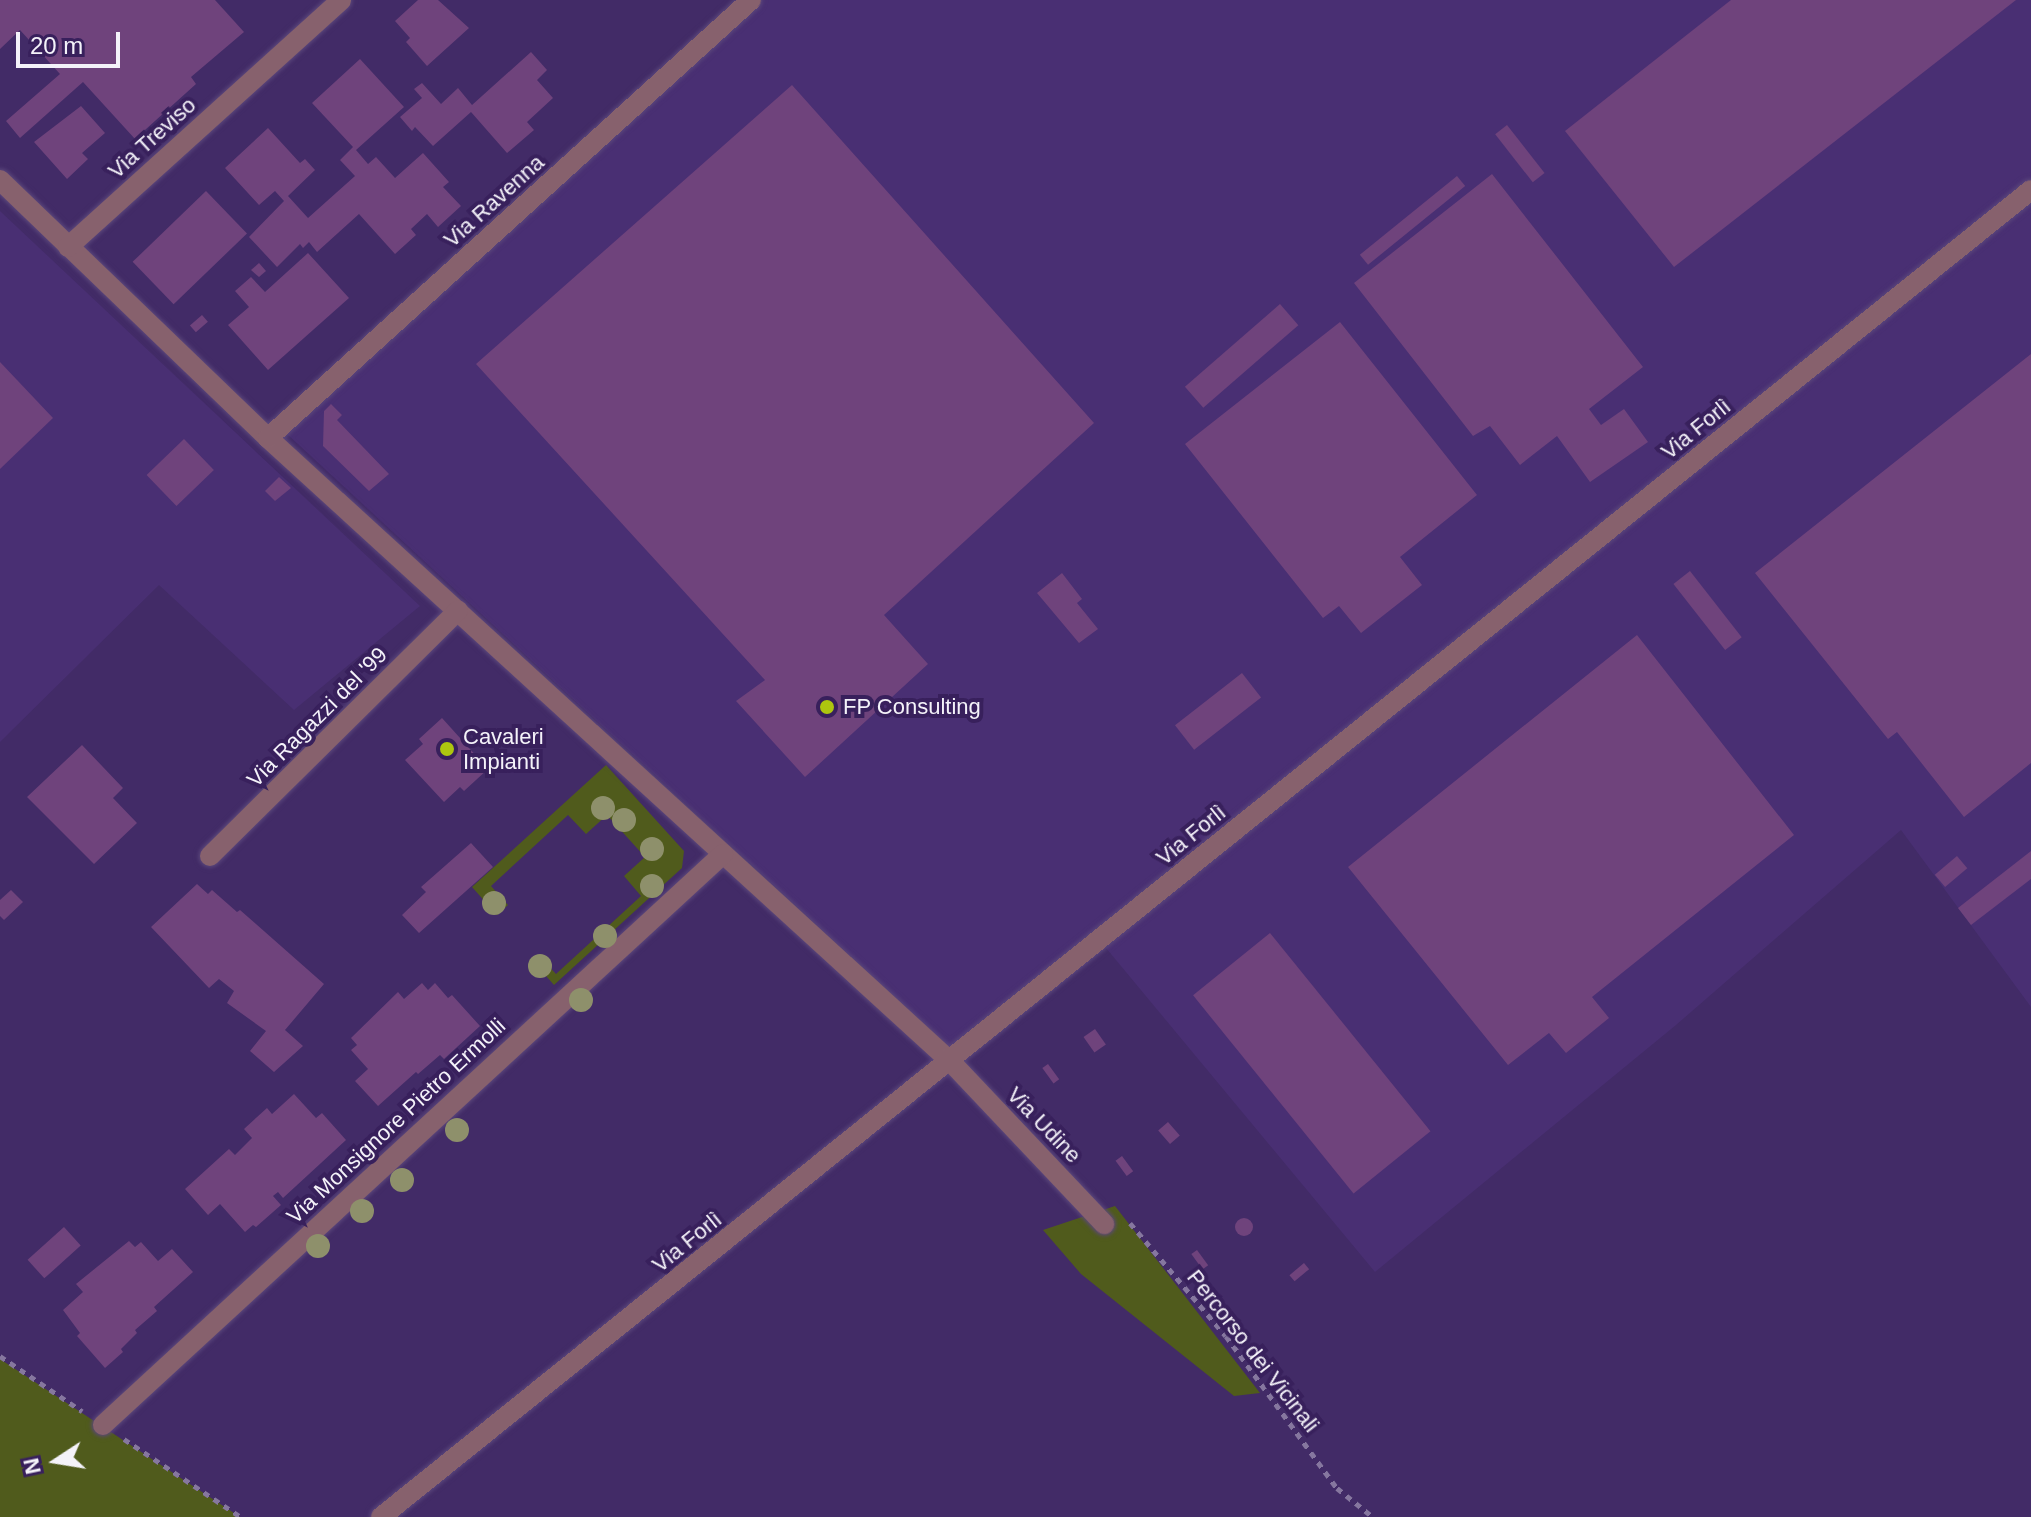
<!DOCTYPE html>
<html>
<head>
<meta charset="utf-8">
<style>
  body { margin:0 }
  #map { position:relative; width:2031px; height:1517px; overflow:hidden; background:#422b67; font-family:Arial,sans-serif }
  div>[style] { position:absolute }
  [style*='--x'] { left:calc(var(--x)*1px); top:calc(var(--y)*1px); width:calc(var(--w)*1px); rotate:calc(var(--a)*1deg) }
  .built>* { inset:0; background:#492f73 }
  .green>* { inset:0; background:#505b1c }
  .building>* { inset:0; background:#6f437c; transform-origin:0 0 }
  .round { border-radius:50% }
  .path>* { height:5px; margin-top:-2.5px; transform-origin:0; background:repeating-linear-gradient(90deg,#86779f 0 6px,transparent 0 12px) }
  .roads { filter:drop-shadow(0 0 2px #5b477b) drop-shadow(0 0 2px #5b477b) }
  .minor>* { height:20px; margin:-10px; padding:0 10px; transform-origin:10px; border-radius:10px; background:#87616d }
  .trees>* { width:24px; height:24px; margin:-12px; border-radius:50%; background:#8e906b }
  .dots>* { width:22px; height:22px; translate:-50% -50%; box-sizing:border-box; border:4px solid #38205c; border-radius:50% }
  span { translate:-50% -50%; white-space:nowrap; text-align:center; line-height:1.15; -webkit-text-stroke:8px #38205c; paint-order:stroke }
  .street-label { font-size:22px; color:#f4f2f9 }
  .poi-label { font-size:22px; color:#f4f2f9 }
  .left { translate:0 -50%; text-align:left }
  .north { position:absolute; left:16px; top:1421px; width:80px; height:80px; -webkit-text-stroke:6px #38205c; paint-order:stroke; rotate:258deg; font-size:22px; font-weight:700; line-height:32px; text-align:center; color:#f4f2f9 }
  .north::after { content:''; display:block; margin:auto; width:28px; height:36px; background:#f4f2f9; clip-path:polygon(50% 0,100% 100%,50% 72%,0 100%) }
  .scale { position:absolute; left:16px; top:32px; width:104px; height:36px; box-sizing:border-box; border:4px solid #f4f2f9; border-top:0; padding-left:10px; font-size:24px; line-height:28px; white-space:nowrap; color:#f4f2f9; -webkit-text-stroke:6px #38205c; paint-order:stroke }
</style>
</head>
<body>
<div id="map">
  <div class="built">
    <i style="clip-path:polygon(761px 0,2031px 0,2031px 1007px,1901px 830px,1676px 1025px,1375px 1272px,1106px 948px,964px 1061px,287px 434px)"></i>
    <i style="clip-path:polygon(0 211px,420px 606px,294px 710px,159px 585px,0 742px)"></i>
  </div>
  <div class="green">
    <i style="clip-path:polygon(606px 765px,684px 851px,682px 868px,554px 985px,532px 960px,538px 955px,556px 974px,641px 896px,624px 876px,645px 857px,607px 815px,586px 834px,568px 815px,491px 886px,508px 905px,497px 915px,472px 887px)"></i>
    <i style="clip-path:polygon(1115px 1206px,1260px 1393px,1234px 1396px,1081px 1274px,1043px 1230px)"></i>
    <i style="clip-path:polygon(0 1359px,123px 1440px,240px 1517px,0 1517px)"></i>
  </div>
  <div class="building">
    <i style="clip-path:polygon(0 0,215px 0,244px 32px,191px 77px,196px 84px,135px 139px,83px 82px,20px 138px,6px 121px,60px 74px,20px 30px,0 49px)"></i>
    <i style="clip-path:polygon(418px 0,438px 0,469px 28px,427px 66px,406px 42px,410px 38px,395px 21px)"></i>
    <i style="clip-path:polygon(1731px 0,2016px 0,1674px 267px,1565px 131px)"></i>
    <i style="clip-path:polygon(531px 52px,547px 70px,537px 80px,553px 98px,527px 122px,534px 130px,507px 153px,471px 112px,433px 146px,415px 127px,412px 131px,400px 117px,422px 98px,414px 89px,422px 83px,441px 104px,458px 88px,472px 105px)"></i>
    <i style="clip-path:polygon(360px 59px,404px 107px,356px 150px,368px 164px,376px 157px,395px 178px,423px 153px,449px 182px,443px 187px,461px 206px,438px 227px,427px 214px,411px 229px,416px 235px,395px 254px,359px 214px,317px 252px,309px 242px,303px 248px,300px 244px,277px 267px,249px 237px,284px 201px,275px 191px,259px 205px,225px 168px,268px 128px,300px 163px,305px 159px,315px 170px,288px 196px,308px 218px,355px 176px,340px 160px,353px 147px,312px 103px)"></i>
    <i style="clip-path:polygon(792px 85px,1094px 423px,884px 615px,928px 664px,805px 777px,736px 701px,765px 680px,476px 364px)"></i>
    <i style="clip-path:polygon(81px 106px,105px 133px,82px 153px,88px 159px,67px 179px,34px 142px)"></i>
    <i style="left:1507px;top:125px;width:61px;height:15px;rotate:52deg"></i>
    <i style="clip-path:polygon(1492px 174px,1643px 367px,1589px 409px,1601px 425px,1624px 409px,1648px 442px,1590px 482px,1557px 436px,1520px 465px,1490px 426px,1473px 436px,1354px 283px)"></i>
    <i style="left:1457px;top:176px;width:13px;height:125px;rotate:51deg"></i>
    <i style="left:206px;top:191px;width:59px;height:102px;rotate:46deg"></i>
    <i style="clip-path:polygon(308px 253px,349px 298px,268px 370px,228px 325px,249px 307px,235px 291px,251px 277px,265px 292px)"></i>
    <i style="clip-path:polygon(259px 263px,266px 271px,259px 277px,251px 270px)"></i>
    <i style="left:1280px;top:304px;width:28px;height:126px;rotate:49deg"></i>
    <i style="left:202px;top:315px;width:9px;height:16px;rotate:49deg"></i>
    <i style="clip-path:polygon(1340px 322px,1477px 495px,1400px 557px,1422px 585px,1361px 633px,1339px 606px,1323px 618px,1185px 444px)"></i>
    <i style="clip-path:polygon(2031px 354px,2031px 763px,1964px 817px,1897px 732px,1888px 739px,1755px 573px)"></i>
    <i style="clip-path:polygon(0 362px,53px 418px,0 469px)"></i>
    <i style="clip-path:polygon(331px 404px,342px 415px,337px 420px,389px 474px,369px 491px,323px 446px,324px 411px)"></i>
    <i style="left:184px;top:439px;width:43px;height:52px;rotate:46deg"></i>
    <i style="clip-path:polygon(279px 477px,291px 488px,275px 501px,265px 491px)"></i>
    <i style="left:1690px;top:571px;width:84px;height:21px;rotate:52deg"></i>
    <i style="clip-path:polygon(1062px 573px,1082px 599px,1077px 603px,1098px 629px,1079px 643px,1037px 593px)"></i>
    <i style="clip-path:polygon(1637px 635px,1794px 835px,1592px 997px,1609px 1018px,1566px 1053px,1549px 1033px,1508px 1065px,1348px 867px)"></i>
    <i style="left:1242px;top:673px;width:31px;height:85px;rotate:52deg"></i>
    <i style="clip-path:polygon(442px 718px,488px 769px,464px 791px,460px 787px,444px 802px,405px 760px,423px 744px,419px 739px)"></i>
    <i style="clip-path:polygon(82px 745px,123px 788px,113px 798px,137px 823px,94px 864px,27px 797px)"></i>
    <i style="clip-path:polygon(471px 843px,493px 867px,419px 933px,402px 915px,426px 892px,421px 887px)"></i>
    <i style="clip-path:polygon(2031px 851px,2031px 879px,1971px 925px,1958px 908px)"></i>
    <i style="left:1957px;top:856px;width:16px;height:29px;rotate:50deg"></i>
    <i style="clip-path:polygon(197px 884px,208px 894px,212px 890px,237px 912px,240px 910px,324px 984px,285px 1030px,303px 1046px,274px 1072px,250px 1051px,266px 1031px,227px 1003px,234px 991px,219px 979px,209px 988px,151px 927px)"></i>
    <i style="clip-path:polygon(11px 890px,23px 902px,4px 920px,0 916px,0 900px)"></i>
    <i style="left:1270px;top:933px;width:255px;height:99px;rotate:51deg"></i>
    <i style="clip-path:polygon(422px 983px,428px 990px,435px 983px,448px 998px,452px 995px,480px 1026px,444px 1059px,440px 1055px,418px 1074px,416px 1072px,378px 1106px,355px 1081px,368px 1069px,351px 1050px,357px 1045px,351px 1038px,398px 992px,404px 999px)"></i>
    <i style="left:1095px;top:1029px;width:19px;height:14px;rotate:55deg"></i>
    <i style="left:1048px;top:1064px;width:19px;height:7px;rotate:54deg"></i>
    <i style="clip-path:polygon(294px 1094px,316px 1118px,322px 1113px,346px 1140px,283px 1198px,278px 1192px,273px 1196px,281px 1205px,256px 1227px,253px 1225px,245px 1232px,220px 1204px,208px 1215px,185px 1189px,229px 1149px,235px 1155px,252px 1138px,244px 1129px,267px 1108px,272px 1114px)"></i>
    <i style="left:1168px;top:1122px;width:18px;height:13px;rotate:49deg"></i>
    <i style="left:1122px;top:1156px;width:19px;height:8px;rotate:54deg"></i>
    <i class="round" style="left:1235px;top:1218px;width:18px;height:18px"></i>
    <i style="left:64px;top:1227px;width:25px;height:49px;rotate:48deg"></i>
    <i style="clip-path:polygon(129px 1241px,135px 1247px,141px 1242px,158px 1261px,172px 1249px,193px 1272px,154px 1307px,157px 1311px,135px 1330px,137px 1333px,121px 1349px,123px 1352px,105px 1368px,77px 1336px,80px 1333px,63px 1310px,83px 1292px,76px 1284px)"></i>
    <i style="left:1197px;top:1250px;width:19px;height:7px;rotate:54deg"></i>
    <i style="left:1304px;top:1263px;width:8px;height:19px;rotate:50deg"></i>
  </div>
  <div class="path">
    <i style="--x:1130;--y:1223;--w:148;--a:49.7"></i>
    <i style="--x:1226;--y:1336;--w:188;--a:53.9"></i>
    <i style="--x:1337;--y:1488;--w:46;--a:38.9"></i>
    <i style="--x:0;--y:1356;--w:99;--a:33.9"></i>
    <i style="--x:124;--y:1439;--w:141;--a:33.7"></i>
  </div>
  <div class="roads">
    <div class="minor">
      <i style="--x:0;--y:180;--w:372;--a:43.9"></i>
      <i style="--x:268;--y:438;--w:922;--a:42.41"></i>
      <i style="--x:949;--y:1060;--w:226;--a:46.6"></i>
      <i style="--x:68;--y:247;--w:368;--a:-42.1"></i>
      <i style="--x:268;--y:438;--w:652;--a:-42.2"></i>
      <i style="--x:210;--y:856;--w:349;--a:-44.7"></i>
      <i style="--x:103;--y:1425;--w:843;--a:-42.64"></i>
      <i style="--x:381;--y:1517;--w:2117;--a:-38.81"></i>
    </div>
  </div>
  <div class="trees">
    <i style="left:603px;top:808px"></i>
    <i style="left:624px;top:820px"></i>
    <i style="left:652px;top:849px"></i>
    <i style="left:652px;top:886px"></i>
    <i style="left:494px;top:903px"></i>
    <i style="left:605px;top:936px"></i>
    <i style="left:540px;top:966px"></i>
    <i style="left:581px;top:1000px"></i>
    <i style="left:457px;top:1130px"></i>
    <i style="left:402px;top:1180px"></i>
    <i style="left:362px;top:1211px"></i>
    <i style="left:318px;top:1246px"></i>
  </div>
  <div class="dots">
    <i style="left:827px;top:707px;background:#adc60f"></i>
    <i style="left:447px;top:749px;background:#adc60f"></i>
  </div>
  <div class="street-label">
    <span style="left:152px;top:138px;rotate:-42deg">Via Treviso</span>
    <span style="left:494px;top:201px;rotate:-42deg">Via Ravenna</span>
    <span style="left:1696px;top:429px;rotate:-39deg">Via Forlì</span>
    <span style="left:317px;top:717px;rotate:-45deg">Via Ragazzi del '99</span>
    <span style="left:1191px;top:835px;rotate:-39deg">Via Forlì</span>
    <span style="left:396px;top:1121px;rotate:-43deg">Via Monsignore Pietro Ermolli</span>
    <span style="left:1044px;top:1125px;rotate:46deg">Via Udine</span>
    <span style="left:687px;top:1242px;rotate:-39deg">Via Forlì</span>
    <span style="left:1253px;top:1351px;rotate:52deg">Percorso dei Vicinali</span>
  </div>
  <div class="poi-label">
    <span class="left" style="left:843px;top:707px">FP Consulting</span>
    <span class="left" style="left:463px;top:749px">Cavaleri<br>Impianti</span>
  </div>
  <div class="north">N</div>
  <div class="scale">20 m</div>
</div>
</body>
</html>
